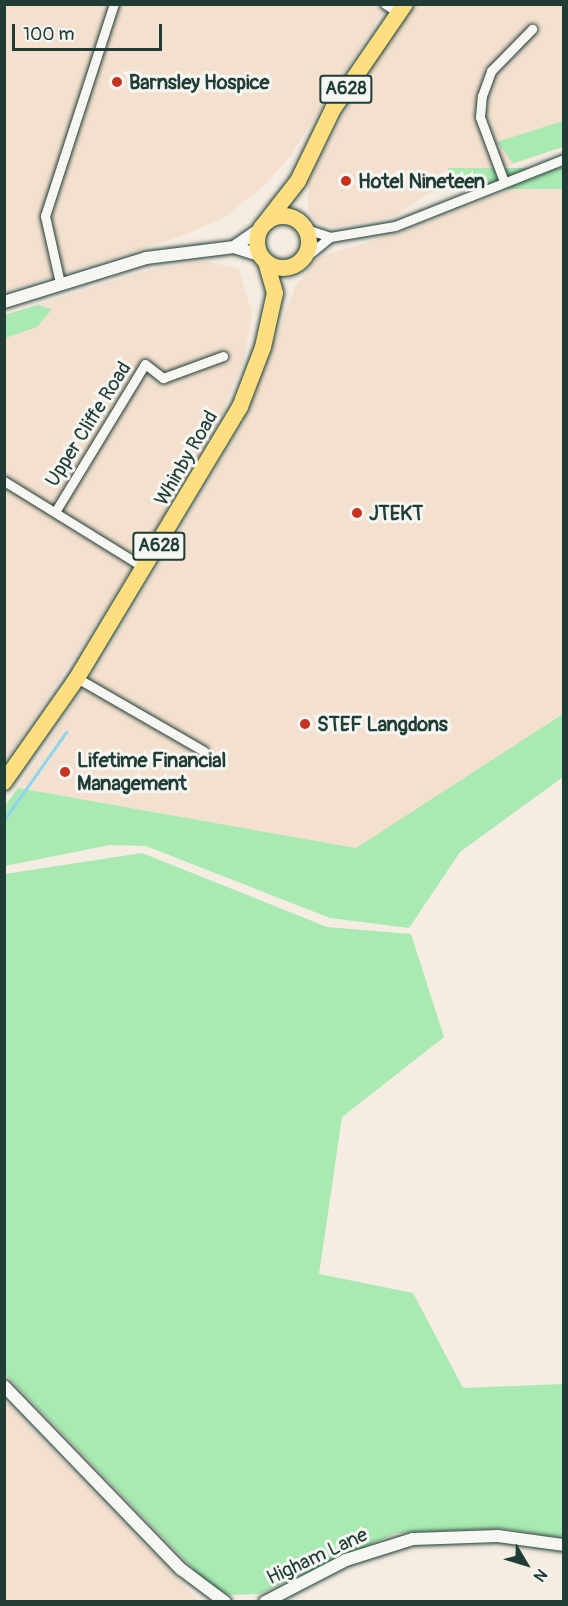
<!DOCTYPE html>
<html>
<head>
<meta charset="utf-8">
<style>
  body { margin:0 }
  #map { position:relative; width:568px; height:1606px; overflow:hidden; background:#f5ece2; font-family:Pangolin,sans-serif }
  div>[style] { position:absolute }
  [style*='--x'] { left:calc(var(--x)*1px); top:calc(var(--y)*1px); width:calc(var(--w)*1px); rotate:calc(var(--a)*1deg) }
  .built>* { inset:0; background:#f4e0ce }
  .green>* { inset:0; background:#a9e9b2; transform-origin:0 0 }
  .stream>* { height:3px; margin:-1.5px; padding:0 1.5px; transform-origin:1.5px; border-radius:1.5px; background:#8dd4ee }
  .roads { filter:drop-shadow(0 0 2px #1f3d34) drop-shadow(0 0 2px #1f3d34) }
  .street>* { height:9px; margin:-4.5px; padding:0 4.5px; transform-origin:4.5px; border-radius:4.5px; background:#f6f6f2 }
  .secondary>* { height:12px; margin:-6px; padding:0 6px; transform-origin:6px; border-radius:6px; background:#f6f6f2 }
  .highway>* { height:16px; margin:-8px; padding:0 8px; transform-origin:8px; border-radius:8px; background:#fedf80 }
  .highway>.ring { margin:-8px; padding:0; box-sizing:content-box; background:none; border:16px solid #fedf80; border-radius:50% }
  .dots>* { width:16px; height:16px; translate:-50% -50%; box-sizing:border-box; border:3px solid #f6f6f2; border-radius:50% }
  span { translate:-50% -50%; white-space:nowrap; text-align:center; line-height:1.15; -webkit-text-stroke:6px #f6f6f2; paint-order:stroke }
  .shield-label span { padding:2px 4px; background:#f6f6f2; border:2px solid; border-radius:4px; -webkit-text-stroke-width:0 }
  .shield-label { font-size:18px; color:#1f3d34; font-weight:700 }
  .poi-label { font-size:20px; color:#1f3d34; font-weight:700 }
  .left { translate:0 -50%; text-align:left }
  .street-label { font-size:20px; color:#1f3d34 }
  .frame { position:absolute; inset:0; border:6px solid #1f3d34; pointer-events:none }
  .north { position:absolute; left:496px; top:1534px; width:60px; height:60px; -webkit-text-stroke:4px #f6f6f2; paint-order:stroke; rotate:128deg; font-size:16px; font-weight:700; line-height:24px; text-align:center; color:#1f3d34 }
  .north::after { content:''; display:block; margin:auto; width:21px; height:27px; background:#1f3d34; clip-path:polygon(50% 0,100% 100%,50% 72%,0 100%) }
  .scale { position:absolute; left:12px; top:24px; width:150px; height:27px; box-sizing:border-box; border:3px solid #1f3d34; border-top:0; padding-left:8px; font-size:18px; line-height:21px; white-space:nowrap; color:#1f3d34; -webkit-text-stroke:4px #f6f6f2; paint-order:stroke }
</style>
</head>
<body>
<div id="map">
  <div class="built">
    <i style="clip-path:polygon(4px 5px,387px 5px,291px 155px,266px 184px,225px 217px,185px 235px,5px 291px)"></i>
    <i style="clip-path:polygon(414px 5px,563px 5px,563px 147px,426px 195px,393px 217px,333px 227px,316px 221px,308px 209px,309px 180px,363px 78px)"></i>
    <i style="clip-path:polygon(559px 170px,564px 181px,563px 714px,356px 848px,18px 788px,99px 665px,243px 424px,295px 287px,319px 257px,408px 230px)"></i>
    <i style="clip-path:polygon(205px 261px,239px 269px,252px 313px,244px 359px,217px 425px,136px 562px,5px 762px,5px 315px,149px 270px)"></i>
    <i style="clip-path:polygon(4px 1401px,6px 1402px,199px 1601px,5px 1601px)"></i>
  </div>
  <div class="green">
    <i style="clip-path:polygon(563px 121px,563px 147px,513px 163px,497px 142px)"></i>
    <i style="left:563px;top:168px;width:21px;height:115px;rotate:90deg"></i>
    <i style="clip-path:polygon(37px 305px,52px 309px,37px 327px,5px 338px,5px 315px)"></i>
    <i style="clip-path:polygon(563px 714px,563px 777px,460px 852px,409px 928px,330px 918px,146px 846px,110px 845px,5px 866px,5px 806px,18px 788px,356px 848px)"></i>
    <i style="clip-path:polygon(142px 853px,327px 927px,411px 934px,444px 1037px,342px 1117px,319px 1274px,413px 1293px,463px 1388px,563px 1384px,563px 1538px,502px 1528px,396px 1533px,259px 1594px,229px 1595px,209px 1585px,5px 1374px,5px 874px)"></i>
  </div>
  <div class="stream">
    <i style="--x:4;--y:820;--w:108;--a:-54.8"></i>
  </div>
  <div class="roads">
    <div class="street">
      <i style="--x:385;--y:4;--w:17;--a:33"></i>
      <i style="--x:503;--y:179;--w:66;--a:-110.4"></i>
      <i style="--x:480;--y:117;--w:21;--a:-85"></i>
      <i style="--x:482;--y:96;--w:27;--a:-70"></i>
      <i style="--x:491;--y:71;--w:59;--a:-45.7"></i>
      <i style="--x:306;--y:229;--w:25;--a:18"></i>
      <i style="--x:330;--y:237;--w:66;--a:-9.6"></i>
      <i style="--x:395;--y:226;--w:182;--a:-21.6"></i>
      <i style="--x:303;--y:259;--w:35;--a:-39"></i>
      <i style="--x:60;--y:283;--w:69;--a:-102.6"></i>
      <i style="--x:45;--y:216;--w:223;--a:-72"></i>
      <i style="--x:4;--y:481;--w:166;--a:31.7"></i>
      <i style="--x:55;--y:512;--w:173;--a:-58.7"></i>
      <i style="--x:145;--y:364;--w:23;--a:38"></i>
      <i style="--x:163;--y:378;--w:64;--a:-20.1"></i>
      <i style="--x:77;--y:678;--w:146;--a:29.9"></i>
    </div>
    <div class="secondary">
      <i style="--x:234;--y:247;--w:32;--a:-35"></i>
      <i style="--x:4;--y:302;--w:149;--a:-17.2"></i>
      <i style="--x:146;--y:258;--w:89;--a:-7.1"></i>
      <i style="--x:234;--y:247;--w:28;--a:18"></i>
      <i style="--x:4;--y:1386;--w:255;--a:46"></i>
      <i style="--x:181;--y:1569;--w:55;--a:36.9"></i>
      <i style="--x:265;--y:1602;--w:91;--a:-27.4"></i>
      <i style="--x:346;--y:1560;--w:70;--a:-17.4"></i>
      <i style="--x:413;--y:1539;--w:85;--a:-2"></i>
      <i style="--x:498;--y:1536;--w:67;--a:7.8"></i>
    </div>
    <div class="highway">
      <i class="ring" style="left:257px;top:216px;width:36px;height:36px"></i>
      <i style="--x:266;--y:222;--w:52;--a:-52"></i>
      <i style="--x:298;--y:181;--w:80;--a:-64.1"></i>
      <i style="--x:333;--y:109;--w:127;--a:-55.6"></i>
      <i style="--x:4;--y:782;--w:127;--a:-54.9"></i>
      <i style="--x:77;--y:678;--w:316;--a:-59"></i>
      <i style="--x:240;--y:407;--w:64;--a:-69"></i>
      <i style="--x:263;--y:347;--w:55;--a:-77.5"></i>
      <i style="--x:275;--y:293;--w:32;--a:-106"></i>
    </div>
  </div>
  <div class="dots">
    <i style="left:117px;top:82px;background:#c8321e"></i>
    <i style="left:346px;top:181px;background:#c8321e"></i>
    <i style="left:357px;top:513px;background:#c8321e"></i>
    <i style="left:305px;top:724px;background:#c8321e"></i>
    <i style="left:65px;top:772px;background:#c8321e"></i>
  </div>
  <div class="shield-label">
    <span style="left:346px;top:89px">A628</span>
    <span style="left:159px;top:546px">A628</span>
  </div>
  <div class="poi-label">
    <span class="left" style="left:129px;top:82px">Barnsley Hospice</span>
    <span class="left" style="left:358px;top:181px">Hotel Nineteen</span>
    <span class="left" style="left:369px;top:513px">JTEKT</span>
    <span class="left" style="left:317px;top:724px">STEF Langdons</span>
    <span class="left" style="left:77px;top:772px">Lifetime Financial<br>Management</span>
  </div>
  <div class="street-label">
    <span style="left:88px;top:424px;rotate:-58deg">Upper Cliffe Road</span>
    <span style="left:186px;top:458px;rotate:-60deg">Whinby Road</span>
    <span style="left:317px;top:1556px;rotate:-25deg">Higham Lane</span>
  </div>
  <div class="frame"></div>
  <div class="north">N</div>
  <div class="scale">100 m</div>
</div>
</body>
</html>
